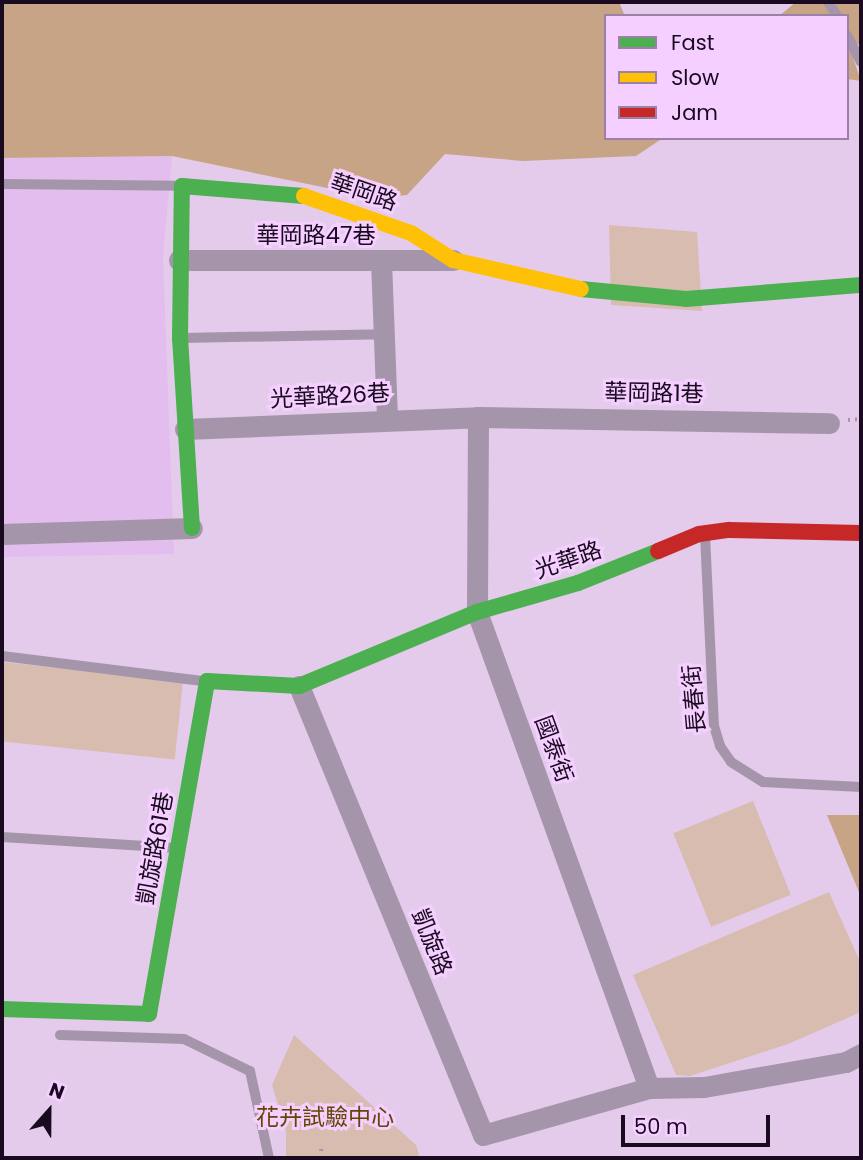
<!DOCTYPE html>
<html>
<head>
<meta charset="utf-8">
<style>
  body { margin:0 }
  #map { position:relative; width:863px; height:1160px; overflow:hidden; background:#e4cbec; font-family:Poppins,"Noto Sans TC",sans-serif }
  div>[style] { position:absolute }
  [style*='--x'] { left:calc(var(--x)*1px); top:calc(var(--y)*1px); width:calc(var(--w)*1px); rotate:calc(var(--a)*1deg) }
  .built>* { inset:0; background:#e4bdef }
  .green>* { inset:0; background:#d8bcb0; transform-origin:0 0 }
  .forest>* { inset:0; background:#c8a486 }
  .path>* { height:3.5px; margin-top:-1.75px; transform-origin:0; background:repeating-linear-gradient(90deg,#a595aa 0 2px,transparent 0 7px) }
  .lane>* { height:10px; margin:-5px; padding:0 5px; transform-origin:5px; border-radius:5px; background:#a595aa }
  .street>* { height:21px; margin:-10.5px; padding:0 10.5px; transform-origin:10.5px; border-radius:10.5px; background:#a595aa }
  .fast>* { height:16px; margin:-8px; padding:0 8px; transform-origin:8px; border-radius:8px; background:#4caf50 }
  .slow>* { height:16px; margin:-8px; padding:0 8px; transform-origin:8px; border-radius:8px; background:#ffc107 }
  .jam>* { height:16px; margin:-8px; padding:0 8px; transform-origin:8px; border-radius:8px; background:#c62828 }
  span { translate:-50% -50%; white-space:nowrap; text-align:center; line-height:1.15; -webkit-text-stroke:6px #f5cfff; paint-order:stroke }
  .street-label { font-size:23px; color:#1a0a1f }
  .park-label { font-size:23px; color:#644502 }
  .frame { position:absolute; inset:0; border:4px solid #1a0a1f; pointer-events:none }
  .legend { position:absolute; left:604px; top:14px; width:245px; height:126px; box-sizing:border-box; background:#f5cfff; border:2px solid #9d80a5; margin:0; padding:9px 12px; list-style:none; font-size:21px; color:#1a0a1f }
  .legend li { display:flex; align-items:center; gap:14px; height:35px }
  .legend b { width:35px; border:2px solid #9d80a5 }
  .north { position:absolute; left:14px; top:1076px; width:70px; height:70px; -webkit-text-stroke:5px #f5cfff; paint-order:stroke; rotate:21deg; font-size:19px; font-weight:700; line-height:28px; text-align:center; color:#1a0a1f }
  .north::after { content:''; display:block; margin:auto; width:24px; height:32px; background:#1a0a1f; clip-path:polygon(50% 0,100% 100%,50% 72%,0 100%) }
  .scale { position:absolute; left:621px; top:1115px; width:149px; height:32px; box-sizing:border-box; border:4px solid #1a0a1f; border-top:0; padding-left:9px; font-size:21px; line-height:24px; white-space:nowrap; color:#1a0a1f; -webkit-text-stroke:5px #f5cfff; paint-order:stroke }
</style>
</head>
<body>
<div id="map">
  <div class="built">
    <i style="clip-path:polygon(172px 156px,163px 257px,174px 554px,2px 557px,2px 158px)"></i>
  </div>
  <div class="green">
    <i style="clip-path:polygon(609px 225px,697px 232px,702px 311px,611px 305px)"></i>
    <i style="left:2px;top:662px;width:182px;height:79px;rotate:6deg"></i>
    <i style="left:753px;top:801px;width:101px;height:86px;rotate:68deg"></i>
    <i style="clip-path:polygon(829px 892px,861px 964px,861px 1012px,788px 1044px,690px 1076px,676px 1075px,633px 975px)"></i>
    <i style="clip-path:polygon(294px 1035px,416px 1145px,420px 1158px,286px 1158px,286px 1131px,272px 1085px)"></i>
  </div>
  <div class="forest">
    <i style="clip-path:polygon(2px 2px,619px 2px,625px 16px,606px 16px,606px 138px,663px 138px,636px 156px,523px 161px,445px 154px,407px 195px,376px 198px,172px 156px,2px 158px)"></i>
    <i style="clip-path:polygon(796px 2px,861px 2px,861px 44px,849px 46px,861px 81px,847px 79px,847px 16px,779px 16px)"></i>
    <i style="clip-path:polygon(827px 815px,861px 815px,861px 897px)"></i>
  </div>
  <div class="path">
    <i style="--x:848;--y:420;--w:13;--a:-4"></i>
    <i style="--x:321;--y:1158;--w:12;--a:-90"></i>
  </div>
  <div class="lane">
    <i style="--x:828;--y:2;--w:17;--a:57"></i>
    <i style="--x:847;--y:35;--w:30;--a:63"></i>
    <i style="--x:2;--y:184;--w:179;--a:0.6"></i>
    <i style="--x:183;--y:338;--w:200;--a:-1.1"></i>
    <i style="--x:705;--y:535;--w:191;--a:87.3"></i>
    <i style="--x:714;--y:726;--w:21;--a:73"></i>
    <i style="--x:720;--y:746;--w:19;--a:55"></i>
    <i style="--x:731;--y:762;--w:38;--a:32"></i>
    <i style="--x:763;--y:782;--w:98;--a:2.9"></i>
    <i style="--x:2;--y:656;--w:204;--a:7.1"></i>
    <i style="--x:2;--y:837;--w:175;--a:3.6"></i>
    <i style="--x:60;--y:1035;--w:124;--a:1.8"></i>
    <i style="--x:184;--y:1039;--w:73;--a:25.9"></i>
    <i style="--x:250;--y:1071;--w:89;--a:77.7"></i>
  </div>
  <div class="street">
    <i style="--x:179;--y:260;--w:274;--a:0"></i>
    <i style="--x:381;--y:261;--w:158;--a:87.8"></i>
    <i style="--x:478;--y:417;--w:195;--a:90.3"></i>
    <i style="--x:477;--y:612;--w:506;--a:70.13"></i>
    <i style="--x:185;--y:429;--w:293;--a:-2.3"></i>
    <i style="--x:478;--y:417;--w:351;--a:1"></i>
    <i style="--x:2;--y:534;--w:190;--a:-1.8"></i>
    <i style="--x:299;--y:686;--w:485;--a:67.7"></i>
    <i style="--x:483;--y:1135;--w:173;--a:-15.8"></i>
    <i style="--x:649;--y:1088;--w:55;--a:-1"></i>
    <i style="--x:704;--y:1087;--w:144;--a:-10"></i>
    <i style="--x:846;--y:1062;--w:17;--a:-28"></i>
  </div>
  <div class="fast">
    <i style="--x:581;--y:289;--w:105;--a:5.4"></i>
    <i style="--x:686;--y:299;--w:176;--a:-4.6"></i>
    <i style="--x:192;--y:528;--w:189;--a:-93.6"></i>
    <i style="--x:180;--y:339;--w:153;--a:-89.3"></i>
    <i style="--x:182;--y:186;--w:122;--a:4.7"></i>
    <i style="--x:2;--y:1009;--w:147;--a:1.9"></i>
    <i style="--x:149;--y:1014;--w:338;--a:-80.1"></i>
    <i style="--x:207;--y:681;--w:92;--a:3.1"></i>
    <i style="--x:299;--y:686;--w:193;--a:-22.6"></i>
    <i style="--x:477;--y:612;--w:105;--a:-16"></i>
    <i style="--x:578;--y:583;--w:86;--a:-21.8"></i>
  </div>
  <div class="slow">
    <i style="--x:304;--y:196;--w:113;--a:19.1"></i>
    <i style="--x:411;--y:233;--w:50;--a:32.7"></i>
    <i style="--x:453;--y:260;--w:131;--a:12.8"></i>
  </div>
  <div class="jam">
    <i style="--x:658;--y:551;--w:44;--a:-22.5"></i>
    <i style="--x:699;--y:534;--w:30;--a:-8"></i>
    <i style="--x:729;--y:530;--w:132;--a:1.3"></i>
  </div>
  <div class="street-label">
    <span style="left:364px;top:192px;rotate:19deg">華岡路</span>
    <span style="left:316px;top:235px">華岡路47巷</span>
    <span style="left:654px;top:393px;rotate:1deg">華岡路1巷</span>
    <span style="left:330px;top:396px;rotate:-3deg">光華路26巷</span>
    <span style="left:568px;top:560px;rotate:-19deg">光華路</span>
    <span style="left:694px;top:699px;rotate:-95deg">長春街</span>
    <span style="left:554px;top:749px;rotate:70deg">國泰街</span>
    <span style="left:155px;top:848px;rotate:-80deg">凱旋路61巷</span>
    <span style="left:432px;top:942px;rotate:68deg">凱旋路</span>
  </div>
  <div class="park-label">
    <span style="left:325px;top:1117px">花卉試驗中心</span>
  </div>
  <div class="frame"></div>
  <ul class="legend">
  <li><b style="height:9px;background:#4caf50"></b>Fast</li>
  <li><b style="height:9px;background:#ffc107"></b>Slow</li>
  <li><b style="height:9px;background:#c62828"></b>Jam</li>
  </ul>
  <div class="north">N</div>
  <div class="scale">50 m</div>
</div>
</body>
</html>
